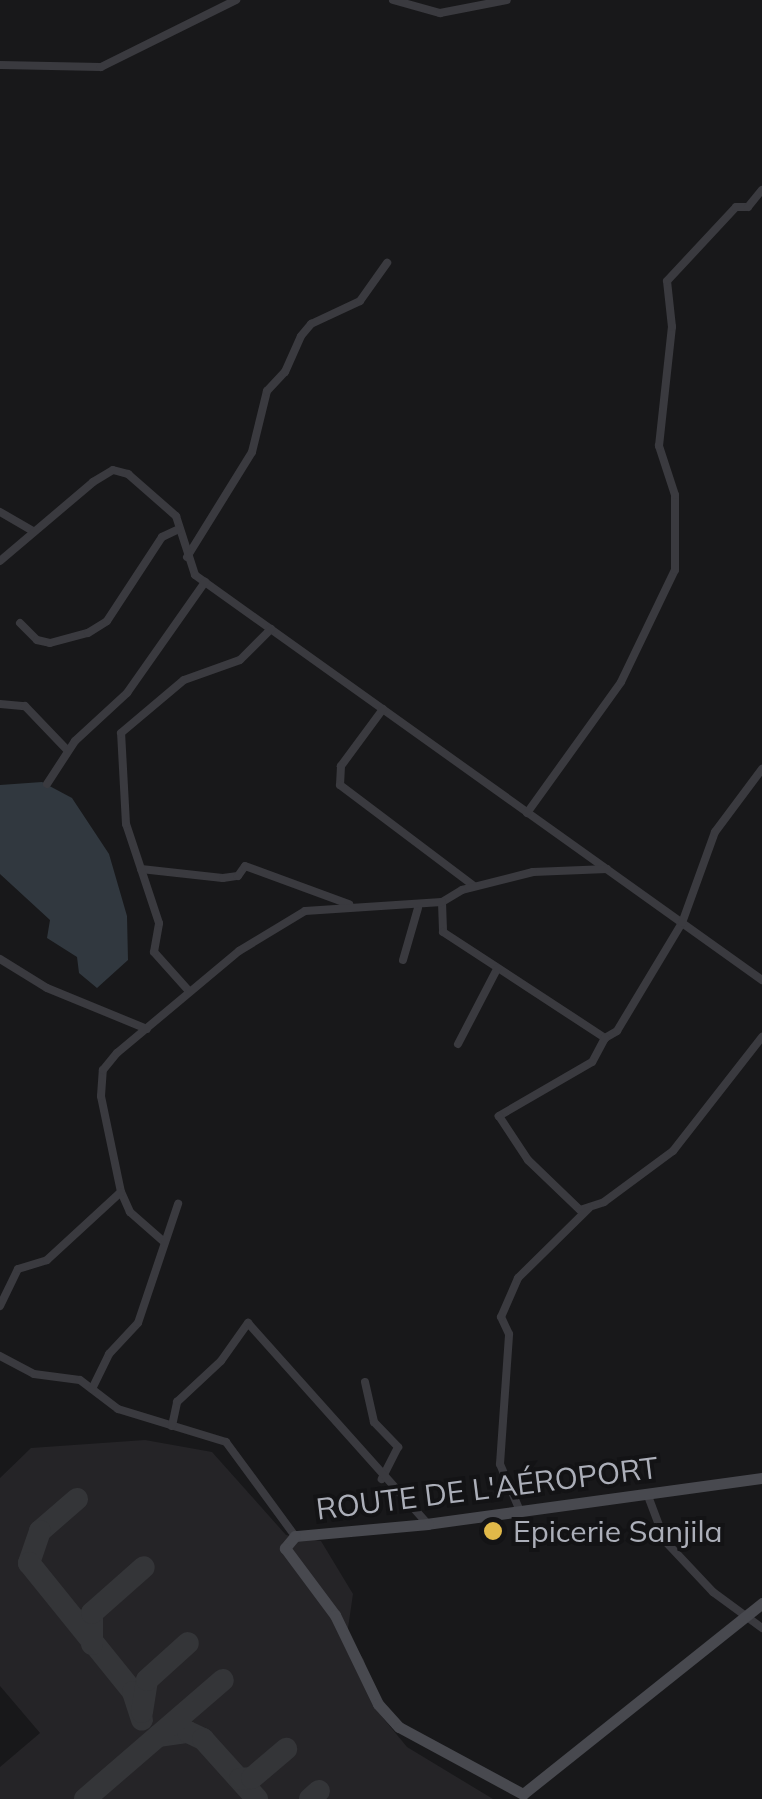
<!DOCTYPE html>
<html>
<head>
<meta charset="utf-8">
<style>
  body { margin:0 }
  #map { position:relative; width:762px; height:1799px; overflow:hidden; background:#18181a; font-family:Mulish,sans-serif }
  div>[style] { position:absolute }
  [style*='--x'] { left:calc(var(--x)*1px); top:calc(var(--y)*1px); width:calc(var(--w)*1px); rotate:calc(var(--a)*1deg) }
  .built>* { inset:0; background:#252427 }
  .water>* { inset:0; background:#31383f }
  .taxiway>* { height:22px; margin:-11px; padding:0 11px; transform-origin:11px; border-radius:11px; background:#343538 }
  .street>* { height:8px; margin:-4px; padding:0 4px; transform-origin:4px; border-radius:4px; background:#3a3a3f }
  .secondary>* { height:11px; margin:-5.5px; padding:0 5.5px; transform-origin:5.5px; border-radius:5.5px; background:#48494f }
  .dots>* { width:28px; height:28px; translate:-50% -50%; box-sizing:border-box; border:5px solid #131315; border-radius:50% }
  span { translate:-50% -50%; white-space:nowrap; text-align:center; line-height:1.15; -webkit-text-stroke:8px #131315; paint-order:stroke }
  .street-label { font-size:30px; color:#acafb9 }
  .poi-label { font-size:30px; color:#acafb9 }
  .left { translate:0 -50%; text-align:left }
</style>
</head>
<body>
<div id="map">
  <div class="built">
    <i style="clip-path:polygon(145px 1440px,212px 1452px,286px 1535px,321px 1541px,353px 1594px,347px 1635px,364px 1660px,374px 1707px,407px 1747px,493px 1799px,0 1799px,0 1767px,40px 1733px,0 1686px,0 1478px,31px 1448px)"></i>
  </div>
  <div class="water">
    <i style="clip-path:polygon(42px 782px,72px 798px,109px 854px,127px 916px,128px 960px,97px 988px,79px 973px,77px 957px,47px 938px,50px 920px,0 874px,0 785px)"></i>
  </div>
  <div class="taxiway">
    <i style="--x:77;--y:1499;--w:49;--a:139.1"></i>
    <i style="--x:40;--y:1531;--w:34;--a:109"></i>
    <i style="--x:29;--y:1563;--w:166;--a:51.1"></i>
    <i style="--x:133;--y:1692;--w:29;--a:72"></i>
    <i style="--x:92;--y:1644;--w:31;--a:-90"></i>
    <i style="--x:92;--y:1613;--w:69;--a:-41.5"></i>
    <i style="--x:142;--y:1712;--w:32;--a:-81"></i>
    <i style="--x:147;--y:1680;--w:55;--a:-42.1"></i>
    <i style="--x:158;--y:1736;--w:30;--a:-8"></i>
    <i style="--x:188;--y:1732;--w:17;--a:25"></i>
    <i style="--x:203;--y:1739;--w:81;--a:48"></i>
    <i style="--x:240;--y:1779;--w:12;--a:-5"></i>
    <i style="--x:252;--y:1778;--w:45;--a:-40.5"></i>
    <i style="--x:85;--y:1799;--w:182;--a:-40.8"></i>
    <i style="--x:310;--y:1799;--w:12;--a:-42"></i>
  </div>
  <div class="street">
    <i style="--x:393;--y:0;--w:49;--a:15.5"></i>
    <i style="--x:440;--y:13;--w:68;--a:-11"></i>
    <i style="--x:0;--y:65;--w:101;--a:1.1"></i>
    <i style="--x:101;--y:67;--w:151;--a:-26.4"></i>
    <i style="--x:0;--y:512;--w:39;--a:30"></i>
    <i style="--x:187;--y:557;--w:123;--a:-58.2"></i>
    <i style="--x:252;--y:452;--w:63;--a:-76.2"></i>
    <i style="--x:267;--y:391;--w:26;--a:-47"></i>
    <i style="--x:285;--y:372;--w:39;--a:-66"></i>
    <i style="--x:301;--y:336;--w:16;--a:-50"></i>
    <i style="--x:311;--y:324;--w:54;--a:-25.1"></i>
    <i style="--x:360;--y:301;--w:47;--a:-54.6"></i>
    <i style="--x:0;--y:561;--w:122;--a:-40.3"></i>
    <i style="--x:93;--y:482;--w:23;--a:-31"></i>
    <i style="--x:113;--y:470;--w:16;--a:15"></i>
    <i style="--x:128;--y:474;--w:64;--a:41.2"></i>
    <i style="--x:176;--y:516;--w:62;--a:72.1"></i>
    <i style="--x:195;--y:575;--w:697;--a:35.54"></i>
    <i style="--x:20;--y:623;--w:24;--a:45"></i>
    <i style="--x:37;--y:640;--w:13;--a:13"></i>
    <i style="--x:50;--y:643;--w:39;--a:-15"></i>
    <i style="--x:88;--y:633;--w:22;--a:-32"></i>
    <i style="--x:107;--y:621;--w:100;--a:-56.8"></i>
    <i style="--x:162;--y:537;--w:19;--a:-25"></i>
    <i style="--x:0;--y:704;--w:25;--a:5"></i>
    <i style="--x:25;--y:706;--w:62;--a:46.3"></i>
    <i style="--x:383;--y:709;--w:71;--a:126.4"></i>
    <i style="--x:341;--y:766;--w:19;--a:93"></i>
    <i style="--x:340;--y:785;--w:168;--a:37"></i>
    <i style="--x:47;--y:784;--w:51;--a:-56.9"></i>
    <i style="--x:75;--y:741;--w:71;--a:-42.7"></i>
    <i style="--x:127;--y:693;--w:136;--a:-54.9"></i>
    <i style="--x:527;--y:813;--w:161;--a:-54.3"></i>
    <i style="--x:621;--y:682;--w:124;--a:-64.3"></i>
    <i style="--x:675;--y:570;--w:75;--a:-90"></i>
    <i style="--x:675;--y:495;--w:52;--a:-108.1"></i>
    <i style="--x:659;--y:446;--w:120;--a:-83.8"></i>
    <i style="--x:672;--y:327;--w:46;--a:-96.2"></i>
    <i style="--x:667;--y:281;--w:101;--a:-47"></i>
    <i style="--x:736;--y:207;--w:12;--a:0"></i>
    <i style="--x:748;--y:207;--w:22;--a:-51"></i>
    <i style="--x:141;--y:869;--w:82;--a:6.3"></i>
    <i style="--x:223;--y:878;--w:15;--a:-8"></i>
    <i style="--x:238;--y:876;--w:12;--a:-55"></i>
    <i style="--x:245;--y:866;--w:111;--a:20.1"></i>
    <i style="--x:607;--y:869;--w:74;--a:177.7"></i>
    <i style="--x:533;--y:872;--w:73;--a:165.8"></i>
    <i style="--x:462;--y:890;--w:23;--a:149"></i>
    <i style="--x:442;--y:902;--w:30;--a:88"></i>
    <i style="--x:443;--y:932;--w:194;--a:33.2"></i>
    <i style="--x:605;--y:1038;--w:14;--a:-30"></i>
    <i style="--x:617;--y:1031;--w:126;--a:-59"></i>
    <i style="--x:682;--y:923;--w:97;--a:-70.1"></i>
    <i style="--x:715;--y:832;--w:79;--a:-53.3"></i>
    <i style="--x:0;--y:959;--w:55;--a:31.7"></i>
    <i style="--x:47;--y:988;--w:108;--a:22.3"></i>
    <i style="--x:403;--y:960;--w:54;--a:-73.9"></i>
    <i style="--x:188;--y:990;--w:51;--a:-131.8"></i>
    <i style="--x:154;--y:952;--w:29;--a:-80"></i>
    <i style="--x:159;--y:923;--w:104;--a:-108.4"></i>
    <i style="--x:126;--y:824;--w:91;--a:-93.1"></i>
    <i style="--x:121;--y:733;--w:82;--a:-40.1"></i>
    <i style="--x:184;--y:680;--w:59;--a:-19.7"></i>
    <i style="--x:240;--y:660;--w:44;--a:-45"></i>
    <i style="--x:605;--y:1038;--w:27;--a:118"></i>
    <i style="--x:592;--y:1062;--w:108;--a:149.9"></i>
    <i style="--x:499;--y:1116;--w:53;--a:56.6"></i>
    <i style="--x:528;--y:1160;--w:72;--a:43.9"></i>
    <i style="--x:580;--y:1210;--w:25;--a:-18"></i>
    <i style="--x:604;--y:1202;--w:86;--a:-36.5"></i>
    <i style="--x:673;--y:1151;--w:145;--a:-52"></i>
    <i style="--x:458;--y:1044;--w:85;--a:-62.5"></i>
    <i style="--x:163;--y:1241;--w:44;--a:-138.7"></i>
    <i style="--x:130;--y:1212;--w:22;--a:-114"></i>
    <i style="--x:121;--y:1192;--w:98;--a:-101.8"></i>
    <i style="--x:101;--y:1096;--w:26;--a:-86"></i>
    <i style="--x:103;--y:1070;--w:22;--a:-51"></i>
    <i style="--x:117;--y:1053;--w:159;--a:-39.9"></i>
    <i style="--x:239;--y:951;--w:77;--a:-31.2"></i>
    <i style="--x:305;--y:911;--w:137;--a:-3.8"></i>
    <i style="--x:0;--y:1306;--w:41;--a:-64.1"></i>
    <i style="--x:18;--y:1269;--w:30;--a:-17"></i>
    <i style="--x:47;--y:1260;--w:100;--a:-42.6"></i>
    <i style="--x:0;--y:1356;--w:38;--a:28"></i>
    <i style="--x:34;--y:1374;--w:46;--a:7.4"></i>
    <i style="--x:80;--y:1380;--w:48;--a:37.3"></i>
    <i style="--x:118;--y:1409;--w:113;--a:17"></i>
    <i style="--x:226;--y:1442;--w:117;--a:53.7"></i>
    <i style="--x:365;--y:1382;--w:41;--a:77.3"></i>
    <i style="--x:374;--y:1422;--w:35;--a:46"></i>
    <i style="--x:398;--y:1447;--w:36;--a:117"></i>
    <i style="--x:92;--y:1389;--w:39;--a:-64"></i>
    <i style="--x:109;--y:1354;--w:42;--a:-46.9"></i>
    <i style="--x:138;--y:1323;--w:126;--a:-71.4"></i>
    <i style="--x:172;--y:1426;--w:25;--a:-78"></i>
    <i style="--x:177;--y:1402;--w:60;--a:-43"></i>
    <i style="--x:221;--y:1361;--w:47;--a:-54.6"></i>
    <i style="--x:248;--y:1323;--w:270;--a:48.2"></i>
    <i style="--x:648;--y:1496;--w:48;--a:69.3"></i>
    <i style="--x:665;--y:1541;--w:70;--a:46.7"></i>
    <i style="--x:713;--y:1592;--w:61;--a:36.3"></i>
    <i style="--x:520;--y:1511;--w:51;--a:-113.1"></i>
    <i style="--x:500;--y:1464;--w:130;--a:-86"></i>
    <i style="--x:509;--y:1334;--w:19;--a:-115"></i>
    <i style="--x:501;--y:1317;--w:43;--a:-66.4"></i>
    <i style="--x:518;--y:1278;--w:100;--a:-44.6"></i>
  </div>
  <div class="secondary">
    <i style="--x:762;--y:1478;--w:337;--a:172.2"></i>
    <i style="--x:428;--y:1524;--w:134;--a:174.8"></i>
    <i style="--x:295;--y:1536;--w:16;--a:130"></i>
    <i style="--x:285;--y:1548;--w:84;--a:53.3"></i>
    <i style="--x:335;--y:1615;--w:99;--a:64.2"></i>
    <i style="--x:378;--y:1704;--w:31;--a:48"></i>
    <i style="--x:399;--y:1727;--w:141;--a:28.4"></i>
    <i style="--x:523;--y:1794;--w:306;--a:-38.6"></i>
  </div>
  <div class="dots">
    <i style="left:493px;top:1531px;background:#e1b949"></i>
  </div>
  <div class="street-label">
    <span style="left:487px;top:1488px;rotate:-7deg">ROUTE DE L'AÉROPORT</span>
  </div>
  <div class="poi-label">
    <span class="left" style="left:513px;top:1531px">Epicerie Sanjila</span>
  </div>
</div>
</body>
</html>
